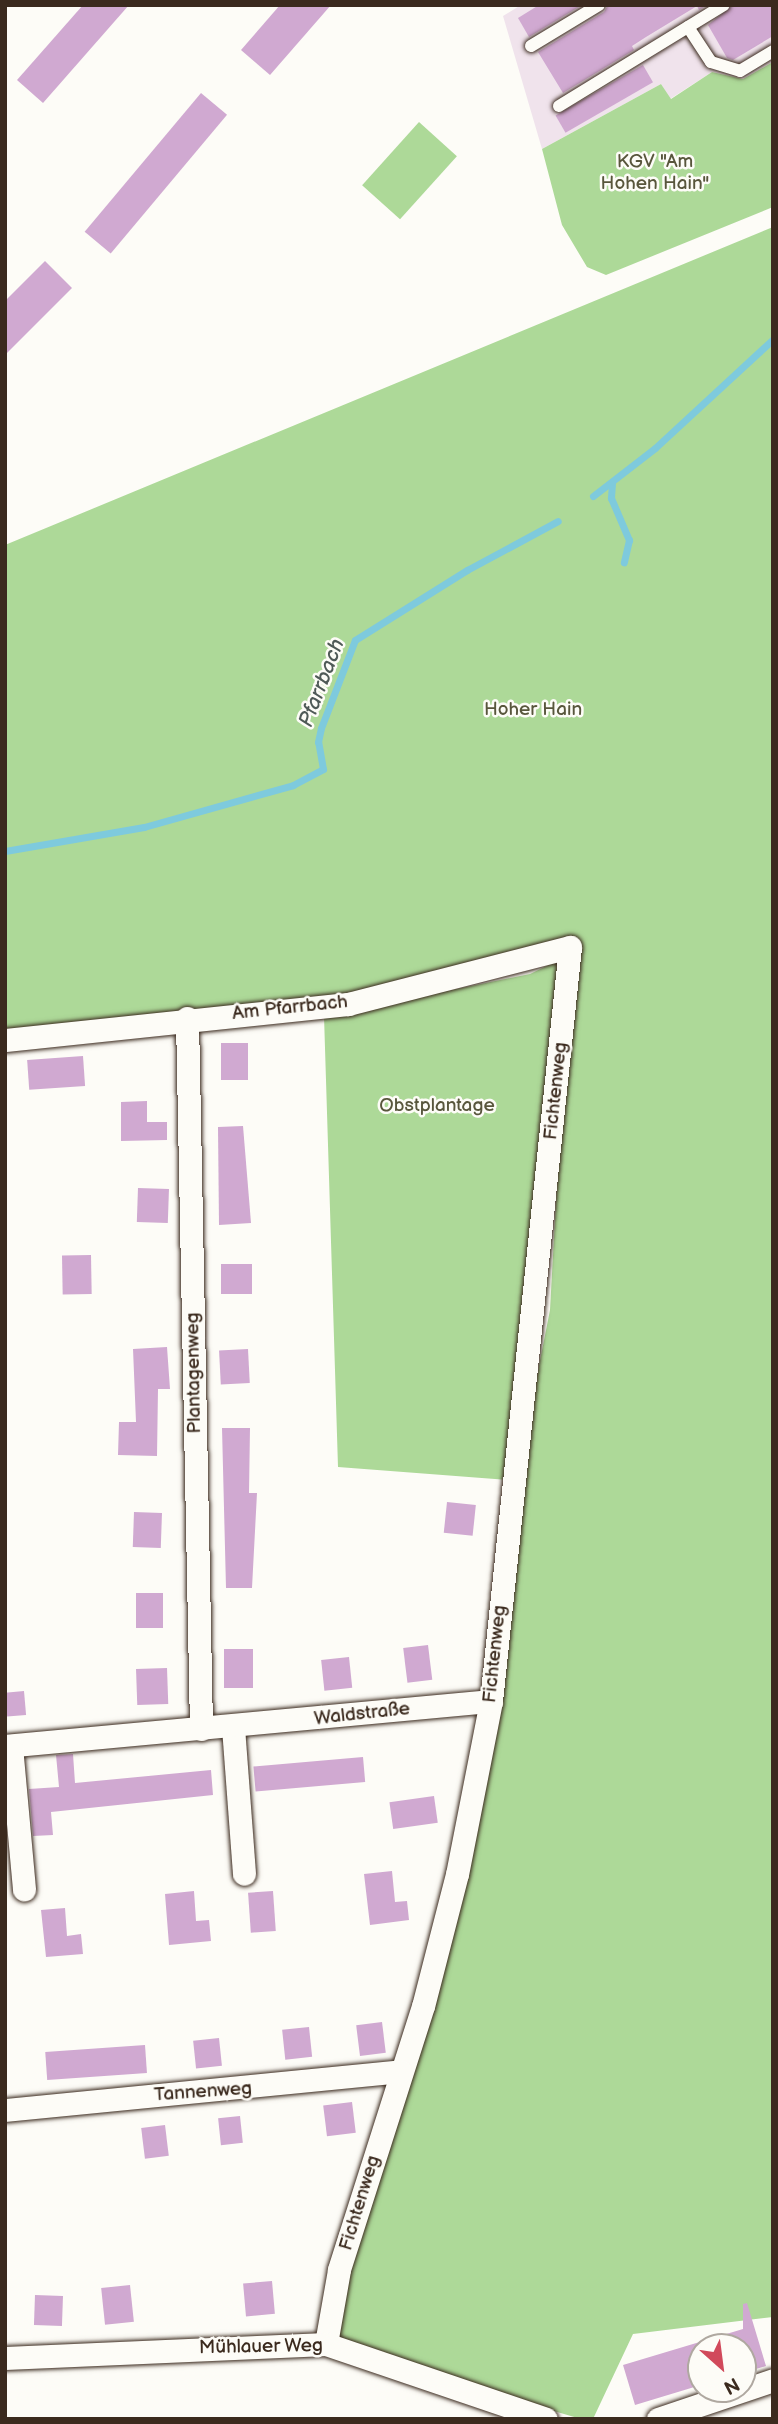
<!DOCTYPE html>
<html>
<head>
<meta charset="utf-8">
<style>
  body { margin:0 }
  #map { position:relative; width:778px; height:2424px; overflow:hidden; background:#fdfcf7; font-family:"Balsamiq Sans",sans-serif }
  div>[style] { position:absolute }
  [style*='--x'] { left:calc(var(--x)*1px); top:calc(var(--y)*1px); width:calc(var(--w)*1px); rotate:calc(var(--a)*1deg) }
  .built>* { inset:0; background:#f0e3ec }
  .green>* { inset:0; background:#add998; transform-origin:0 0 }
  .stream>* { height:7px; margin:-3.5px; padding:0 3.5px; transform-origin:3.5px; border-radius:3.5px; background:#7ecadd }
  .building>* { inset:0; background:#d0a9d1; transform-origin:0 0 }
  .roads { filter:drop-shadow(0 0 2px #3b2a1e) drop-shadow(0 0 2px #3b2a1e) }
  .service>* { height:12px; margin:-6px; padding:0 6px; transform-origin:6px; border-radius:6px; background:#fdfcf7 }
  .minor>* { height:23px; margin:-11.5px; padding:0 11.5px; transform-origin:11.5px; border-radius:11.5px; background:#fdfcf7 }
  span { translate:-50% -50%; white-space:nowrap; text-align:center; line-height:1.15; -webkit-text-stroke:5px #fdfcf7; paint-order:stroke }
  .park-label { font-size:19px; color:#58563c }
  .street-label { font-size:19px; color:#3b2a1e }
  .water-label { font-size:21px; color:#4f5a57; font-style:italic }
  .frame { position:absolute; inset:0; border:7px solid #3b2a1e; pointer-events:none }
  .north { position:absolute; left:687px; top:2333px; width:70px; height:70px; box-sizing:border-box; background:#fdfcf7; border:2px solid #afa8a0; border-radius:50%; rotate:152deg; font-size:19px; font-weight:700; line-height:28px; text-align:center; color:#3b2a1e }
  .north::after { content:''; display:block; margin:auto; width:24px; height:32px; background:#d1495b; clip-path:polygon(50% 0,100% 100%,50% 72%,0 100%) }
</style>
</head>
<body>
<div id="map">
  <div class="built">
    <i style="clip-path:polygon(521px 5px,773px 5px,773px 62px,743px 79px,712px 72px,670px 99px,661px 84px,542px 149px,503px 16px)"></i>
  </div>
  <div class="green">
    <i style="clip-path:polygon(773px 62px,773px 207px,606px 275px,587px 267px,562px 225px,542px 149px,661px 84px,671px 99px,712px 72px,743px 79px)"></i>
    <i style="left:419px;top:122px;width:51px;height:85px;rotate:42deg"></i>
    <i style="clip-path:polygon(773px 227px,773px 2317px,633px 2334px,593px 2419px,581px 2419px,326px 2344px,457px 1874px,515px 1487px,550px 1310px,570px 948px,348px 1004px,5px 1040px,5px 545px)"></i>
    <i style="clip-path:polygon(563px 958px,508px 1480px,338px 1467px,324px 1016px,530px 974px)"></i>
  </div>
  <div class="stream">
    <i style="--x:612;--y:483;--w:15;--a:94"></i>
    <i style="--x:611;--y:498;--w:46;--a:66.8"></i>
    <i style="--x:629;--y:540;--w:23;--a:103"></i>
    <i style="--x:593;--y:496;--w:78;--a:-37.7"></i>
    <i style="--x:655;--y:448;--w:161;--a:-42.7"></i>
    <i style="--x:5;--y:851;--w:141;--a:-9.8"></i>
    <i style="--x:144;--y:827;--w:155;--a:-15.7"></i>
    <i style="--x:293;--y:785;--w:34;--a:-28"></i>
    <i style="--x:323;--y:769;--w:27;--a:-100"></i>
    <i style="--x:318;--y:742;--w:14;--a:-78"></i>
    <i style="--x:321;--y:728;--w:94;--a:-68.9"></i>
    <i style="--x:355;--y:640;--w:132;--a:-32"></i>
    <i style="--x:467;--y:570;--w:103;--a:-28.3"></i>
  </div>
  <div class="building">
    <i style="clip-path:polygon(83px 5px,129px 5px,43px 103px,17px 80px)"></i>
    <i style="clip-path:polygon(280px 5px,331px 5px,270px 75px,241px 50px)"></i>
    <i style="clip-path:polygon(539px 5px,582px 5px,529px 37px,518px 18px)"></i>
    <i style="clip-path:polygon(608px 5px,707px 5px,699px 10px,697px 6px,646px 37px,632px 46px,634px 50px,563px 93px,538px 52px,604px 12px)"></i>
    <i style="clip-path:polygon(733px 5px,773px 5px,773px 36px,733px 60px,727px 58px,708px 25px)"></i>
    <i style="left:643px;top:65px;width:20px;height:101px;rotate:60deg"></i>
    <i style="left:201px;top:93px;width:34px;height:181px;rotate:40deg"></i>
    <i style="clip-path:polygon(45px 261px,72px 288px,5px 355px,5px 301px)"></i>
    <i style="left:221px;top:1043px;width:27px;height:37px"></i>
    <i style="left:83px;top:1056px;width:30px;height:56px;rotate:86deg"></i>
    <i style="clip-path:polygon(147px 1101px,147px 1122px,167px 1122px,167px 1140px,121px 1141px,121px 1102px)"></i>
    <i style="clip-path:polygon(243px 1126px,251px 1223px,219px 1225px,218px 1127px)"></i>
    <i style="left:138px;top:1188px;width:31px;height:34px;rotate:2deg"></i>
    <i style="left:91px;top:1255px;width:39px;height:29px;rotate:89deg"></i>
    <i style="left:221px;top:1264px;width:31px;height:30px"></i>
    <i style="clip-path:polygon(167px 1347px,170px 1389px,158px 1389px,157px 1456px,118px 1455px,119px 1422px,136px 1422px,133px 1349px)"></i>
    <i style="left:248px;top:1349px;width:34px;height:29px;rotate:87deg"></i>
    <i style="clip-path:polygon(222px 1428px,250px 1428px,249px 1493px,257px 1493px,252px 1588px,226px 1588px)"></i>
    <i style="left:447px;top:1502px;width:29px;height:31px;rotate:6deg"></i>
    <i style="left:134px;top:1512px;width:28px;height:35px;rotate:2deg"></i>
    <i style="left:163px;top:1593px;width:35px;height:27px;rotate:90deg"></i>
    <i style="left:428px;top:1645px;width:35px;height:25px;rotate:83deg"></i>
    <i style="left:224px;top:1649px;width:29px;height:39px"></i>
    <i style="left:349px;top:1657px;width:31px;height:28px;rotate:84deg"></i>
    <i style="left:167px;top:1668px;width:36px;height:31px;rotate:88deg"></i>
    <i style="left:24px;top:1691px;width:24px;height:19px;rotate:85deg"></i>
    <i style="clip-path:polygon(73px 1754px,75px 1783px,211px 1770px,213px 1795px,51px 1812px,53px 1835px,33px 1836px,29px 1789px,59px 1787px,56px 1755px)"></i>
    <i style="left:363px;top:1757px;width:25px;height:110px;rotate:85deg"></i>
    <i style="left:434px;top:1796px;width:27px;height:45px;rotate:82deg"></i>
    <i style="clip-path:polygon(392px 1871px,395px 1902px,407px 1901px,409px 1920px,370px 1925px,364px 1874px)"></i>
    <i style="clip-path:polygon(194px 1891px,196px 1921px,209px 1920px,211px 1941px,169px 1945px,165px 1894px)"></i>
    <i style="left:273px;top:1891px;width:40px;height:25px;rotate:86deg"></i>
    <i style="clip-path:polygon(65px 1908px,67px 1936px,81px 1934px,83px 1954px,46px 1957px,41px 1910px)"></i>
    <i style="left:382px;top:2022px;width:31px;height:26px;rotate:83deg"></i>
    <i style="left:309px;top:2027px;width:30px;height:27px;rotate:84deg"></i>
    <i style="left:219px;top:2038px;width:28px;height:26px;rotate:84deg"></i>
    <i style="left:145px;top:2045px;width:28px;height:100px;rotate:86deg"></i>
    <i style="left:352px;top:2102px;width:31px;height:29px;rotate:83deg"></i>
    <i style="left:240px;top:2116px;width:27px;height:22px;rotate:84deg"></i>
    <i style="left:165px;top:2125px;width:31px;height:24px;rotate:83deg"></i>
    <i style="left:272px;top:2281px;width:33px;height:29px;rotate:85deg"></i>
    <i style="left:130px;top:2285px;width:37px;height:29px;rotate:84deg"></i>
    <i style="left:35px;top:2295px;width:28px;height:30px;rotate:2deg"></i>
    <i style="clip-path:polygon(747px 2303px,766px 2366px,743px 2373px,743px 2347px,701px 2347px,701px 2385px,635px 2405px,623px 2365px,743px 2329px,743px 2304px)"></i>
  </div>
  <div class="roads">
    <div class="service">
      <i style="--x:688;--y:27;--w:42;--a:56.7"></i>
      <i style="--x:711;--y:62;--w:30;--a:17"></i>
      <i style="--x:740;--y:71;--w:39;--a:-31"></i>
      <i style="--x:531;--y:46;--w:79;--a:-31.1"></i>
      <i style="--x:559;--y:106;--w:193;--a:-31.5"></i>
    </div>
    <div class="minor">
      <i style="--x:187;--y:1018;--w:711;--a:88.87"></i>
      <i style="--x:5;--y:1040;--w:345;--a:-6"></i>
      <i style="--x:348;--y:1004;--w:229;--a:-14.4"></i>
      <i style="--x:570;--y:947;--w:758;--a:95.98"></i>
      <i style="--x:491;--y:1701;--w:176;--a:101.1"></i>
      <i style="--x:457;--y:1874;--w:136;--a:104.4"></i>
      <i style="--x:423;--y:2006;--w:277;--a:107.7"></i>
      <i style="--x:339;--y:2270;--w:75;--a:100"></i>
      <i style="--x:233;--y:1727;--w:147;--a:85.7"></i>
      <i style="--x:5;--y:1746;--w:488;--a:-5.3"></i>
      <i style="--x:11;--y:1746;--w:144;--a:84.8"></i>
      <i style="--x:5;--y:2110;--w:397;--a:-5.6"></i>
      <i style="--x:5;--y:2358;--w:321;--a:-2.5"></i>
      <i style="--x:326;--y:2344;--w:232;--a:18.8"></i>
      <i style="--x:658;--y:2419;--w:121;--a:-18.7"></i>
    </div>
  </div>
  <div class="park-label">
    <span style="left:655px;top:173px">KGV "Am<br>Hohen Hain"</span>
    <span style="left:533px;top:710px">Hoher Hain</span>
    <span style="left:437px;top:1106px">Obstplantage</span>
  </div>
  <div class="street-label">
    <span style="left:290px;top:1008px;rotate:-6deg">Am Pfarrbach</span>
    <span style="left:556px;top:1091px;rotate:-84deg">Fichtenweg</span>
    <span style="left:194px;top:1373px;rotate:-91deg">Plantagenweg</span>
    <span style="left:495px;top:1654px;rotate:-84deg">Fichtenweg</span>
    <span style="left:362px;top:1714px;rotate:-6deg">Waldstraße</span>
    <span style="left:203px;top:2092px;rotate:-4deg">Tannenweg</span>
    <span style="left:360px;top:2203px;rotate:-73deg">Fichtenweg</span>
    <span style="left:261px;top:2347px;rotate:-1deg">Mühlauer Weg</span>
  </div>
  <div class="water-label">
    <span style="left:322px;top:683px;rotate:-69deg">Pfarrbach</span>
  </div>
  <div class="frame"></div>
  <div class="north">N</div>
</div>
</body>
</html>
